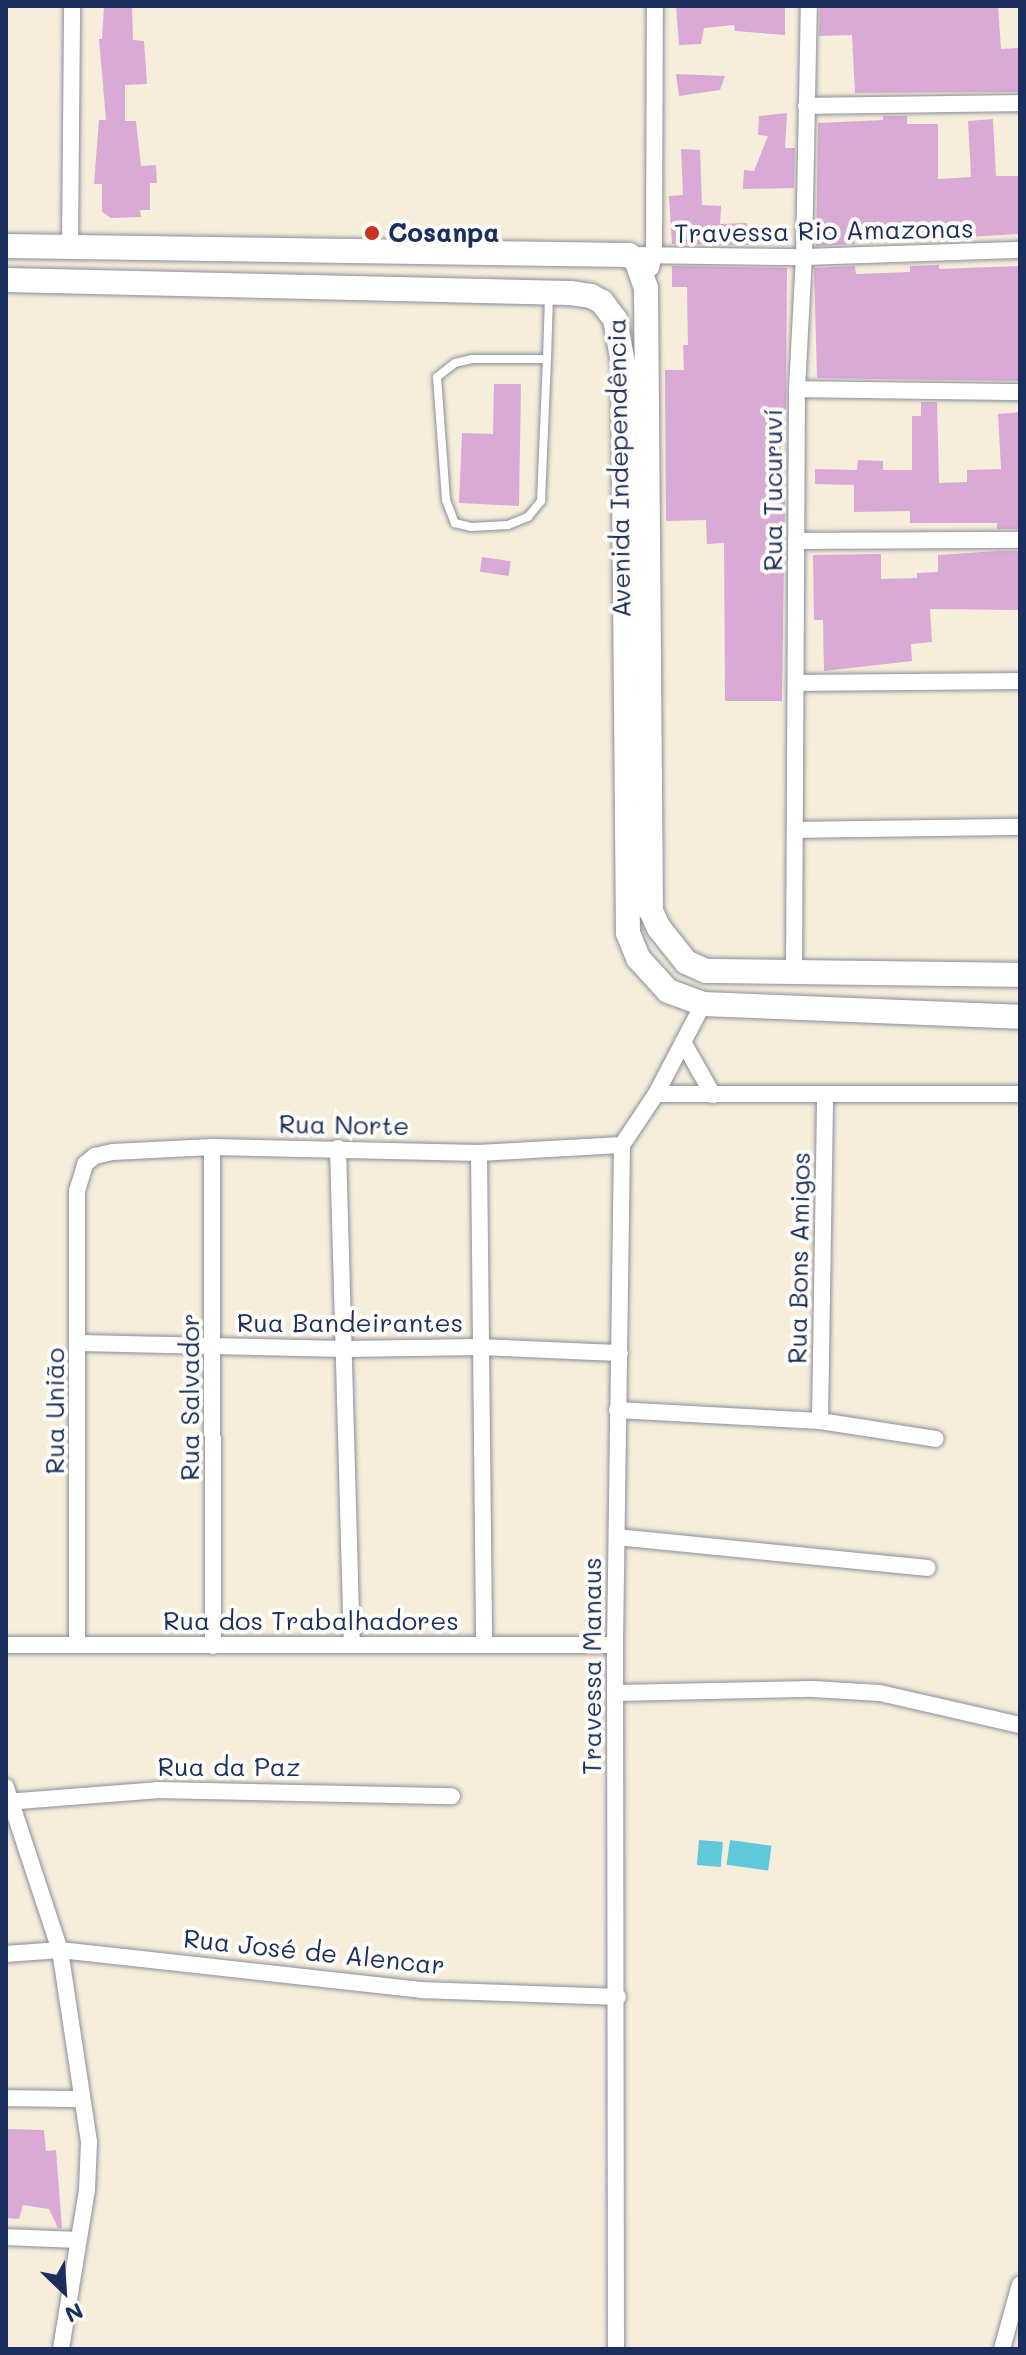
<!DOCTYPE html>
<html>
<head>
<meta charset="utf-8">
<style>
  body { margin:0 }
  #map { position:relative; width:1026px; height:2355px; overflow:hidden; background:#f7eddb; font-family:Mali,sans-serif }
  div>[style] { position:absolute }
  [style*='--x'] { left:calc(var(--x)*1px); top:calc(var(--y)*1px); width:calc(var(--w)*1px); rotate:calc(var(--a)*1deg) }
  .water>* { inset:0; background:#5fc9db; transform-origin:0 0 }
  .building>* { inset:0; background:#d9aad5; transform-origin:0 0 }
  .roads { filter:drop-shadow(0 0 2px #898e9c) drop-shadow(0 0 2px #898e9c) }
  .lane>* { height:8px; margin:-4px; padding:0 4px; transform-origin:4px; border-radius:4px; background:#fff }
  .street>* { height:16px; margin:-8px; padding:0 8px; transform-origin:8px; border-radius:8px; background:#fff }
  .primary>* { height:24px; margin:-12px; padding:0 12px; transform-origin:12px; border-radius:12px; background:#fff }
  .dots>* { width:22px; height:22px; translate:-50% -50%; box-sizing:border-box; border:4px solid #fdfcf7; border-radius:50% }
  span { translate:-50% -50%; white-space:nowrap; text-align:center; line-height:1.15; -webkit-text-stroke:8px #fdfcf7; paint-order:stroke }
  .street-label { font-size:26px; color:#1b2f5e }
  .poi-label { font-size:26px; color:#1b2f5e; font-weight:700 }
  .left { translate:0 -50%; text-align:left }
  .frame { position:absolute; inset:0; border:8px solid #1b2f5e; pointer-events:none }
  .north { position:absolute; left:24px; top:2251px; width:80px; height:80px; -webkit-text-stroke:6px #fdfcf7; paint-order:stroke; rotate:155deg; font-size:22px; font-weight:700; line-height:32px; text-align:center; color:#1b2f5e }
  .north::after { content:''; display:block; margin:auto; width:28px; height:36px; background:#1b2f5e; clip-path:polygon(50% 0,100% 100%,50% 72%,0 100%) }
</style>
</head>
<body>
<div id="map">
  <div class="water">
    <i style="left:699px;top:1840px;width:24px;height:25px;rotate:5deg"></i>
    <i style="left:730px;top:1840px;width:42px;height:25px;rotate:8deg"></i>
  </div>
  <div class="building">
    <i style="clip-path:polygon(104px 6px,132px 6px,133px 40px,144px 41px,147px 84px,125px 85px,125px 121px,136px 121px,141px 166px,156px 165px,157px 183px,150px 183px,150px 210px,140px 210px,141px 217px,111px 218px,102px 212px,102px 184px,94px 184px,99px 120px,106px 120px,99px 39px,102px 39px)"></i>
    <i style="clip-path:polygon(676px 6px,785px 6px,785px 35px,735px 31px,734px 25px,704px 28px,701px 44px,679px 45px)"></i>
    <i style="clip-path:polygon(820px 6px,998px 6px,1001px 49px,1020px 48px,1020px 92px,855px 93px,852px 35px,819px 36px)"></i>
    <i style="clip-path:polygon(676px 74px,725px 76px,720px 90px,679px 96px)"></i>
    <i style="clip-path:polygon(787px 113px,785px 148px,795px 148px,794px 188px,743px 189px,744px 170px,754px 171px,768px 136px,758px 135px,759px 116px)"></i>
    <i style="clip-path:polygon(883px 116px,907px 116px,907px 124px,938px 124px,938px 179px,971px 177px,968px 121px,993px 119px,996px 176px,1020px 176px,1020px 234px,935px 239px,935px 232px,886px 234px,854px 237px,855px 244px,816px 246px,818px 123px,883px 120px)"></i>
    <i style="clip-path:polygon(681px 149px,700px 150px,702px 205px,721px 206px,720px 224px,747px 223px,749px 245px,672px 244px,669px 196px,683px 195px)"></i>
    <i style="clip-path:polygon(939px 265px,939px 269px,1020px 266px,1020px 381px,817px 378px,814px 268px,855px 266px,856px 274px,910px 272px,910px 266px)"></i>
    <i style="clip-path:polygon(672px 266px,787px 268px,786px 411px,782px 411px,781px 423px,780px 473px,781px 492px,785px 491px,782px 701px,725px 701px,724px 543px,707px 544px,706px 520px,666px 521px,665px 370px,684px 370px,683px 345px,688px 345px,687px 287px,672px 287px)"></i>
    <i style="clip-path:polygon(494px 384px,521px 384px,519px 506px,459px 503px,462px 433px,493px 434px)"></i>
    <i style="clip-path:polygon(921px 402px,937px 402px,939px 483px,967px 482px,967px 470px,1001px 469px,998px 414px,1020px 412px,1020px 529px,997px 529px,997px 523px,910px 523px,910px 511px,854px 512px,854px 485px,815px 484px,815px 469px,857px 470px,858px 460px,883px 461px,883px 470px,912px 470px,912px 416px,921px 416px)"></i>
    <i style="clip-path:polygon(998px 551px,1020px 551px,1020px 610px,930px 609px,932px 642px,911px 644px,912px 661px,824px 671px,823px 620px,814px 620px,813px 555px,881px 554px,881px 579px,917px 578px,917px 573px,938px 572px,938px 555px)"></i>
    <i style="left:482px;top:557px;width:29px;height:15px;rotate:8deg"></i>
    <i style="clip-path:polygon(6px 2129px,44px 2130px,46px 2151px,56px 2150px,62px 2228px,58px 2228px,49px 2209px,23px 2205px,19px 2219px,6px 2218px)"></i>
  </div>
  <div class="roads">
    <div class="lane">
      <i style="--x:547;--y:359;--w:75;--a:180"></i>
      <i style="--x:472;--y:359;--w:17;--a:167"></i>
      <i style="--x:455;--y:363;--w:23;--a:142"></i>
      <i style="--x:437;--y:377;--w:123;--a:85.8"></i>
      <i style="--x:446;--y:500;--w:25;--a:69"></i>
      <i style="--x:455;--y:523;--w:16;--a:14"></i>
      <i style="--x:471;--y:527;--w:37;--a:-3"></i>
      <i style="--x:508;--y:525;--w:22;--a:-22"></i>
      <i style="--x:528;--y:517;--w:21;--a:-51"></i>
      <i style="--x:541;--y:501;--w:142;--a:-87.6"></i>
      <i style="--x:547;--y:359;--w:65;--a:-88.2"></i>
    </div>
    <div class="street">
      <i style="--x:806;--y:106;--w:214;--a:-0.8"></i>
      <i style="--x:70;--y:246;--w:240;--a:-89.5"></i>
      <i style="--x:629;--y:255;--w:175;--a:0.7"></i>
      <i style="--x:804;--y:257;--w:216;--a:-1.9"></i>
      <i style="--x:651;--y:268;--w:17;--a:-80"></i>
      <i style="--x:654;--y:251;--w:245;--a:-89.8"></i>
      <i style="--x:797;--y:389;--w:223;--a:0.8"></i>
      <i style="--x:797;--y:541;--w:223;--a:-0.3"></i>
      <i style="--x:796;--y:683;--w:224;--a:-0.5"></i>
      <i style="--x:796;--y:830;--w:224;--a:-0.8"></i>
      <i style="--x:794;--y:974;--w:585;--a:-89.71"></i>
      <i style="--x:797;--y:389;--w:132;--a:-87"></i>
      <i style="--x:804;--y:257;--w:251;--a:-88.9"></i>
      <i style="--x:683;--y:1042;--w:61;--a:60.5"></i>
      <i style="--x:656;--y:1094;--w:364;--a:0"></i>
      <i style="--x:212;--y:1147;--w:499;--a:89.9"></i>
      <i style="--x:338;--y:1148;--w:496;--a:88.4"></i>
      <i style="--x:479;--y:1153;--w:492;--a:89.4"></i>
      <i style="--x:80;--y:1343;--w:264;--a:1.3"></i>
      <i style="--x:344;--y:1349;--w:136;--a:-0.8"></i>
      <i style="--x:480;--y:1347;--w:140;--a:2.5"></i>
      <i style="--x:617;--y:1410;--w:203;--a:3.1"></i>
      <i style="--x:820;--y:1421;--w:117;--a:8.8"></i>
      <i style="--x:820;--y:1421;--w:325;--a:-89.1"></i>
      <i style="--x:617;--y:1537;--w:312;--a:5.7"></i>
      <i style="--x:77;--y:1644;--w:453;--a:-90"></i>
      <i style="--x:77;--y:1191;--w:28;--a:-73"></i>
      <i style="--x:85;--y:1164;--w:13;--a:-39"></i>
      <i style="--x:95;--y:1156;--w:18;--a:-13"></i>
      <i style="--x:113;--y:1152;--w:99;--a:-2.9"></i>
      <i style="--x:212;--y:1147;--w:267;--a:1.3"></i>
      <i style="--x:479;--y:1153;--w:143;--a:-3.2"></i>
      <i style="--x:6;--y:1645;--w:609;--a:0"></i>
      <i style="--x:616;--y:1693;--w:197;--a:-1.2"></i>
      <i style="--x:813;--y:1689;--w:67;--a:3.4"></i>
      <i style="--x:880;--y:1693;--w:144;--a:12.9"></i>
      <i style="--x:6;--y:1787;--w:172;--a:71.7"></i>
      <i style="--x:60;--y:1950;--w:194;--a:81.4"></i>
      <i style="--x:89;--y:2142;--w:48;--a:92.4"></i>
      <i style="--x:87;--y:2190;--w:161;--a:99.3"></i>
      <i style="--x:6;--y:1802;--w:151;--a:-4.5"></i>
      <i style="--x:157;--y:1790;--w:295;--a:1.2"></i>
      <i style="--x:6;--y:1954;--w:54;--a:-4.2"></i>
      <i style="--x:60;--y:1950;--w:363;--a:6.3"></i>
      <i style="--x:421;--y:1990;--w:197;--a:2"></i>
      <i style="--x:6;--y:2098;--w:76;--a:0.8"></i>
      <i style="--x:6;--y:2237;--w:71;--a:2.4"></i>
      <i style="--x:616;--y:2349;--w:704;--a:-90.08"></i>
      <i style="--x:615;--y:1645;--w:500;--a:-89.2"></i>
      <i style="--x:622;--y:1145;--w:61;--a:-56.3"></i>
      <i style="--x:656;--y:1094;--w:102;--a:-62.4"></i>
      <i style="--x:1002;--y:2349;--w:67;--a:-74.5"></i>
    </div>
    <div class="primary">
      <i style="--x:6;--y:246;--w:623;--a:0.83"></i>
      <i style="--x:629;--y:255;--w:11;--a:41"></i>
      <i style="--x:637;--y:262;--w:28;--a:71"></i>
      <i style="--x:646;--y:288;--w:623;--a:89.54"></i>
      <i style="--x:651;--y:911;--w:19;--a:65"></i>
      <i style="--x:659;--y:928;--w:43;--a:51.5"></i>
      <i style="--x:686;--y:962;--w:22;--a:24"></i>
      <i style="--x:706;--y:971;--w:314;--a:0.7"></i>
      <i style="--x:6;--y:280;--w:564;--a:1.32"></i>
      <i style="--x:570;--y:293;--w:21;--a:8"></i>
      <i style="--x:591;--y:296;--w:13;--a:29"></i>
      <i style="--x:602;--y:302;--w:21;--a:53"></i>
      <i style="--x:615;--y:319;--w:45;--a:79.7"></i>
      <i style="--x:623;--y:363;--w:570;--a:89.5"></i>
      <i style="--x:628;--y:933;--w:27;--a:68"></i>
      <i style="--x:638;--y:958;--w:45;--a:47.7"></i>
      <i style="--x:668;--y:991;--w:37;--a:20"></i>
      <i style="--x:703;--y:1004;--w:317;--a:2.3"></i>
    </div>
  </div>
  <div class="dots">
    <i style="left:372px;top:233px;background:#c8321e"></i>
  </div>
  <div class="street-label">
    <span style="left:824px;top:231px;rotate:-1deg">Travessa Rio Amazonas</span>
    <span style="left:619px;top:468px;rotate:-91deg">Avenida Independência</span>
    <span style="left:773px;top:490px;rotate:-90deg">Rua Tucuruví</span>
    <span style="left:344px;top:1125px;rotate:1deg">Rua Norte</span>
    <span style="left:799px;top:1258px;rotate:-89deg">Rua Bons Amigos</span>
    <span style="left:350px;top:1323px">Rua Bandeirantes</span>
    <span style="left:190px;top:1397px;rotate:-90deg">Rua Salvador</span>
    <span style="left:55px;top:1411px;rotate:-90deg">Rua União</span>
    <span style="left:311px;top:1621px">Rua dos Trabalhadores</span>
    <span style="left:592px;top:1666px;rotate:-90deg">Travessa Manaus</span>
    <span style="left:229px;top:1767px">Rua da Paz</span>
    <span style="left:314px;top:1952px;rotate:6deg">Rua José de Alencar</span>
  </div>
  <div class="poi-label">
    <span class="left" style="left:388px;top:233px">Cosanpa</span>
  </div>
  <div class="frame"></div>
  <div class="north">N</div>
</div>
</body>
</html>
